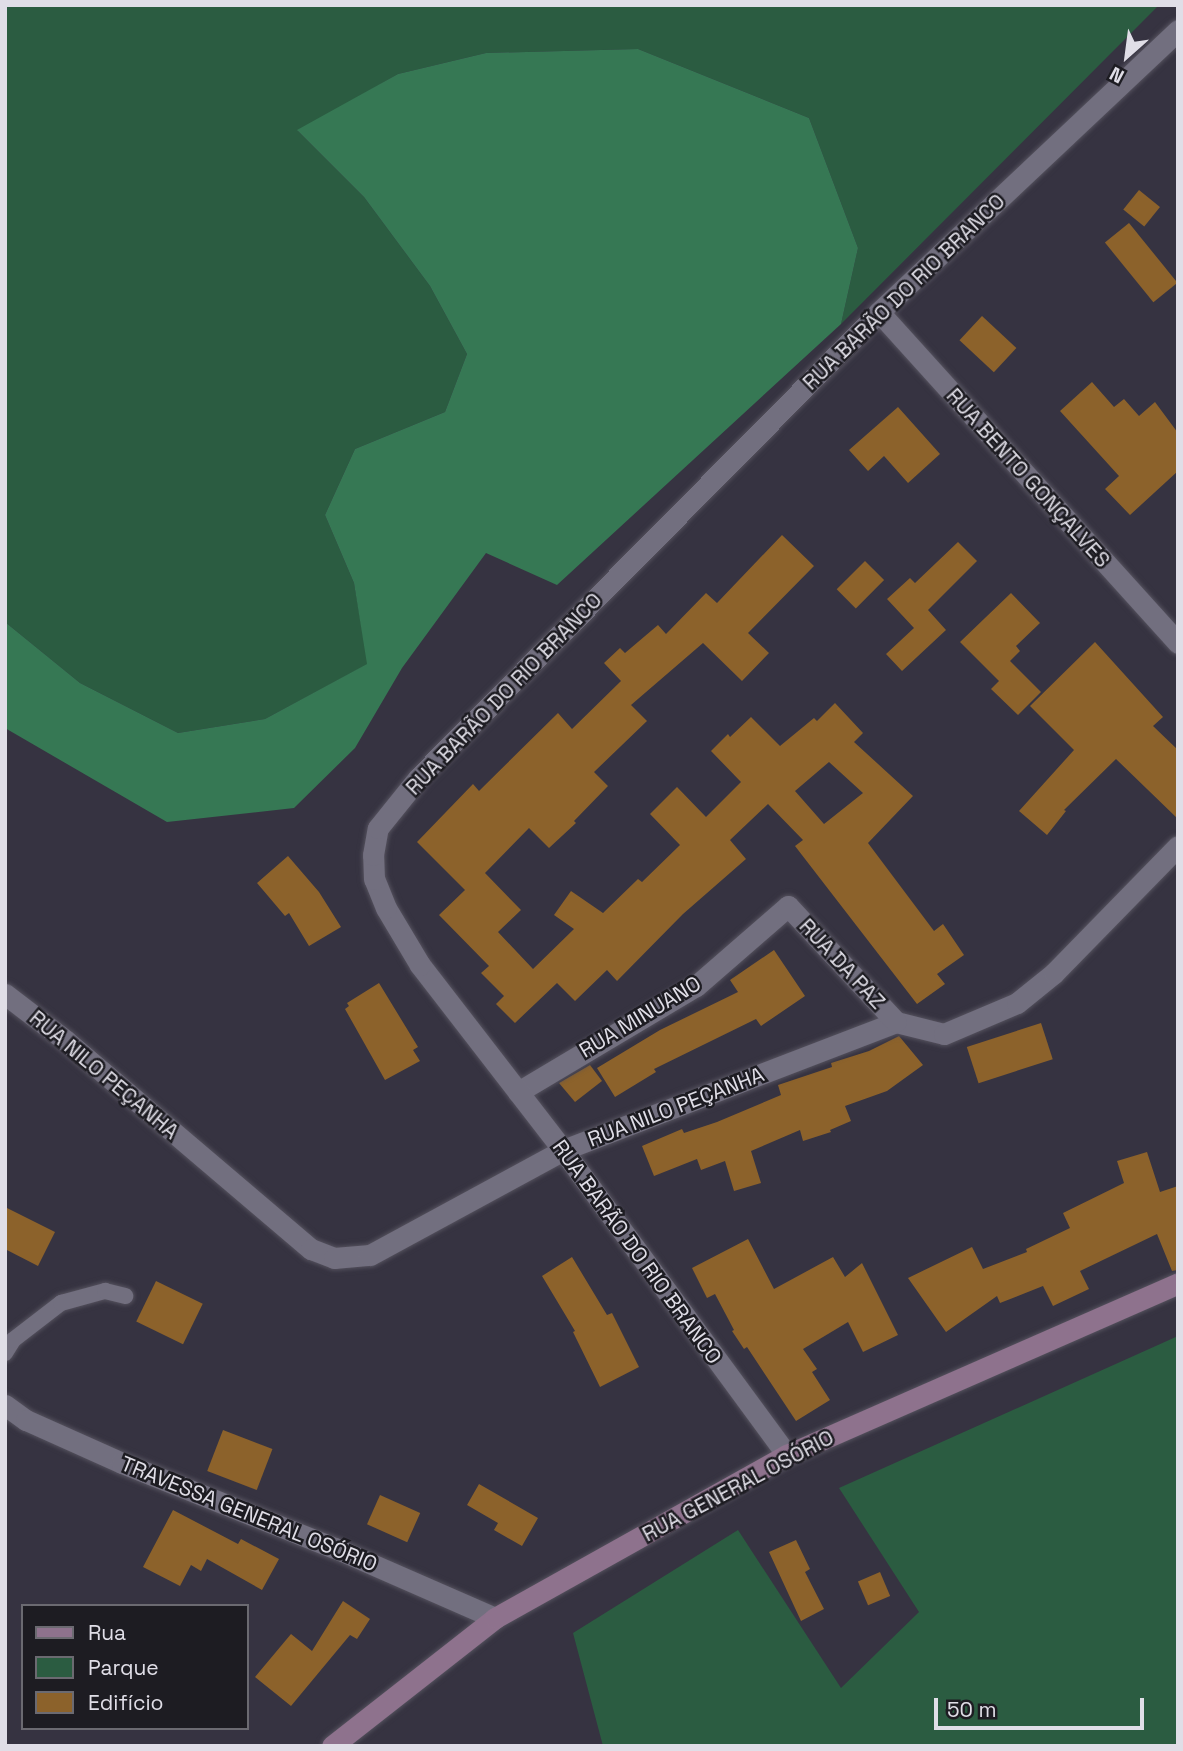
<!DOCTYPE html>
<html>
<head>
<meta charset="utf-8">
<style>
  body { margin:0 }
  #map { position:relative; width:1183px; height:1751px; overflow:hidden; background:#363341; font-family:"Space Grotesk",sans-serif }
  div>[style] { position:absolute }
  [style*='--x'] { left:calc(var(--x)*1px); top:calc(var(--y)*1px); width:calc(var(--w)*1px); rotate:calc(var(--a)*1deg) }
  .green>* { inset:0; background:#2b5c41 }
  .forest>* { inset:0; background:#367854 }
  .building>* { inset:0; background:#8c622b; transform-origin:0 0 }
  .roads { filter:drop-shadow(0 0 2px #54515d) drop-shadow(0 0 2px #54515d) }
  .lane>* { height:16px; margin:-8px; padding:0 8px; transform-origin:8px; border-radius:8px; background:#726f7f }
  .street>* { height:21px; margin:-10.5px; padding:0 10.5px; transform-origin:10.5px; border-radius:10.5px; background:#726f7f }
  .secondary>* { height:21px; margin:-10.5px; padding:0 10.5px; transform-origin:10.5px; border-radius:10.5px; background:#8e728d }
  span { translate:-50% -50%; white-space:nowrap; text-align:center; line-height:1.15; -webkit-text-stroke:5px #1d1c22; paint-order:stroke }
  .street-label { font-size:21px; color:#e0dee7 }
  .frame { position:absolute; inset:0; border:7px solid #e0dee7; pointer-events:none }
  .legend { position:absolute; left:21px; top:1604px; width:228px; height:126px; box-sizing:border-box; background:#1d1c22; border:2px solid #6b6a71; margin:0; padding:9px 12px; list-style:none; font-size:21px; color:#e0dee7 }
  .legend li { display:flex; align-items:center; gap:14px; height:35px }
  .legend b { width:35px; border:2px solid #6b6a71 }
  .north { position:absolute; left:1092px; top:21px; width:70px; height:70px; -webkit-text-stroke:5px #1d1c22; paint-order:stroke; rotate:208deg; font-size:19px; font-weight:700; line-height:28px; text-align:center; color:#e0dee7 }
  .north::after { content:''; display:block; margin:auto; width:24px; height:32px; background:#e0dee7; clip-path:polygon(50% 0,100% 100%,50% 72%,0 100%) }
  .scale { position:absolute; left:934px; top:1698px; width:210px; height:32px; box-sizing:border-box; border:4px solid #e0dee7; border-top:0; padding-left:9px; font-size:21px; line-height:24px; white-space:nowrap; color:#e0dee7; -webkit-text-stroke:5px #1d1c22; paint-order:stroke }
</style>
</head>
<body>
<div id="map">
  <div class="green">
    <i style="clip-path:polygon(5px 5px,1159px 5px,841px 324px,858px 248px,809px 118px,638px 49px,486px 53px,398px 74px,298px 131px,364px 197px,430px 286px,467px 354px,445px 412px,355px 449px,325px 515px,354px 583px,368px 664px,265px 719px,178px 733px,80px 683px,5px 622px)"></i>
    <i style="clip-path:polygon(1178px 1336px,1178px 1746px,603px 1746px,573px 1633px,738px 1530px,841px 1688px,919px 1612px,839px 1488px)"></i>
  </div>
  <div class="forest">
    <i style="clip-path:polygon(638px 49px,809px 118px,858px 248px,841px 324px,557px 585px,486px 553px,402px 668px,355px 748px,294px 808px,167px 822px,5px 728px,5px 622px,80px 683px,178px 733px,265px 719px,367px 664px,354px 583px,325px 515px,355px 449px,445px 412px,467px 354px,430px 286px,364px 197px,297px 130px,398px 74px,486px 53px)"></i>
  </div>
  <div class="building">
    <i style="left:1139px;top:190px;width:27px;height:25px;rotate:39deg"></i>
    <i style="left:1129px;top:223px;width:77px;height:31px;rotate:51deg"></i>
    <i style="left:982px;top:316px;width:47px;height:33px;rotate:43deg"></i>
    <i style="clip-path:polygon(1092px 382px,1114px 407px,1124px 399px,1139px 416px,1155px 402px,1178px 433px,1178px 471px,1130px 515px,1105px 489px,1119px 476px,1060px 411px)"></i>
    <i style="clip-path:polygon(898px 407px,940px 454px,908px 483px,884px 456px,868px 471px,849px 450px)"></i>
    <i style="clip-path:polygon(evenodd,782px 535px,814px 566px,748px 633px,769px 653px,742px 681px,703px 643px,631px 705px,647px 721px,594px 772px,608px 786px,574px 821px,576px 823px,549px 848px,529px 828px,485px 873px,521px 910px,498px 932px,533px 969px,574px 929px,554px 915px,571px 891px,603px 913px,638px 879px,642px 882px,680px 845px,650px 814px,677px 787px,706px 817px,741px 782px,711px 751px,728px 734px,730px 737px,751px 717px,780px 746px,814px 718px,817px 721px,835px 703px,863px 733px,854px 742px,913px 796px,868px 843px,934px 931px,943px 924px,964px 955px,937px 974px,945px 984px,917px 1004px,795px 846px,803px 840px,768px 804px,730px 840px,746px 859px,683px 914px,617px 981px,607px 970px,575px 1001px,557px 983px,515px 1023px,496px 1004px,504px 996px,481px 973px,489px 966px,439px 915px,465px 890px,417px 842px,473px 784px,479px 791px,558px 713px,572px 729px,621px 681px,604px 663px,620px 648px,625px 653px,658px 625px,666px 634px,706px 593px,717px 603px,782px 535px,829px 762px,863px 793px,824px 824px,795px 791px,829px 762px)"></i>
    <i style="clip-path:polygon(958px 542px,977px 561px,928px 610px,946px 630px,902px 671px,886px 654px,914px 628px,887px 599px,910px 578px,915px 583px)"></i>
    <i style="left:865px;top:561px;width:27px;height:40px;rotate:45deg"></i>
    <i style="clip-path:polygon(1011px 593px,1040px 623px,1016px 646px,1020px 651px,1010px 661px,1041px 692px,1018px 715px,991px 689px,999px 681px,960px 642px)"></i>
    <i style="clip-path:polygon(1095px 642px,1163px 717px,1153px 726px,1178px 750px,1178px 819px,1116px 759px,1064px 810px,1066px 811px,1047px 835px,1019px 811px,1074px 750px,1030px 706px)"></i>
    <i style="clip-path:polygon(288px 856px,319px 892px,341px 927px,309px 946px,289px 913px,285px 916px,257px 883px)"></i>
    <i style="clip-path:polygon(774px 950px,805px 996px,761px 1026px,756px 1019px,654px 1069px,656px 1072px,615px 1097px,597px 1068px,660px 1030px,738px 992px,730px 980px)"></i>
    <i style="clip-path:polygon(379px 983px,418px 1047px,413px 1050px,420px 1061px,385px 1080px,345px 1009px,349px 1006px,347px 1003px)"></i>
    <i style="left:1041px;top:1023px;width:38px;height:78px;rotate:72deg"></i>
    <i style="clip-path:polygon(899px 1036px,923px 1065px,887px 1091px,845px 1106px,851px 1121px,830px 1130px,831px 1132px,803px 1141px,800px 1130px,751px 1151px,761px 1183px,734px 1191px,725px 1161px,701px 1170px,697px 1159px,654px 1176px,642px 1146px,682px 1129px,684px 1133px,717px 1122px,781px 1095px,778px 1085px,832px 1067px,831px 1063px,869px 1051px)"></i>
    <i style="clip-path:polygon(590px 1065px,602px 1081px,575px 1102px,559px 1083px)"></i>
    <i style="clip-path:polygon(1147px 1152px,1160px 1192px,1178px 1186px,1178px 1270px,1172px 1271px,1157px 1234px,1080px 1271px,1089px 1289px,1053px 1306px,1043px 1286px,1000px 1303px,997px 1296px,946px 1332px,908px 1278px,972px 1247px,983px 1269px,1027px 1252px,1026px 1249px,1070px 1228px,1063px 1213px,1124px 1183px,1117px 1161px)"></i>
    <i style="clip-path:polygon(5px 1207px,55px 1232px,38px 1266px,5px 1249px)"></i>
    <i style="clip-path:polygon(748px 1239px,774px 1289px,833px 1257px,845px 1277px,862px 1263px,898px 1335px,863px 1352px,848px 1322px,803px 1349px,817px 1369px,812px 1372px,830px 1400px,796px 1421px,747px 1347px,744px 1349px,732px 1331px,734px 1330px,715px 1294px,707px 1298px,692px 1268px)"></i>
    <i style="clip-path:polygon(572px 1257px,607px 1315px,612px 1313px,639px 1367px,600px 1387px,573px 1332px,575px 1331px,542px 1276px)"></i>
    <i style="left:156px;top:1281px;width:52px;height:45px;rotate:26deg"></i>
    <i style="left:223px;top:1430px;width:53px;height:44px;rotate:21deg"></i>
    <i style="clip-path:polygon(479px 1484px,538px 1518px,522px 1546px,494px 1530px,498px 1523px,467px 1505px)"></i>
    <i style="left:380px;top:1495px;width:44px;height:32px;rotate:24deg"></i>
    <i style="clip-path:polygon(173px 1510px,238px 1544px,241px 1539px,279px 1559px,262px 1590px,207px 1559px,201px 1571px,191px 1565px,180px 1586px,143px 1567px)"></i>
    <i style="clip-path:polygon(796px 1540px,810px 1569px,805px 1572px,824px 1609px,801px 1621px,769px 1552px)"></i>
    <i style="left:880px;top:1572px;width:26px;height:24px;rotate:67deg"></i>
    <i style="clip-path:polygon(343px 1601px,370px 1619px,357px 1639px,350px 1635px,291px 1706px,255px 1677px,291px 1634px,312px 1651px)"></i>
  </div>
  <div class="roads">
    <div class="lane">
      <i style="--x:5;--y:1353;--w:15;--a:-58"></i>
      <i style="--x:13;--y:1340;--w:61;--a:-37.6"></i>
      <i style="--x:61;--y:1303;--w:46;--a:-15.3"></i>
      <i style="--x:105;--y:1291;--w:21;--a:14"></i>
    </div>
    <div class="street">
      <i style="--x:879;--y:312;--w:446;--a:47.9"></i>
      <i style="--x:5;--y:994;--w:76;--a:37.5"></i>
      <i style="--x:65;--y:1040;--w:323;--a:40.4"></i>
      <i style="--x:311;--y:1249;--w:25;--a:21"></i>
      <i style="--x:334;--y:1258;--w:36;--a:-5"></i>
      <i style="--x:370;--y:1255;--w:220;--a:-28.5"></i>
      <i style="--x:563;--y:1150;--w:357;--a:-21"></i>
      <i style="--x:896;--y:1022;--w:49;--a:14"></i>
      <i style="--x:944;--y:1034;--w:79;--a:-23"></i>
      <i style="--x:1017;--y:1003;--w:48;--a:-39"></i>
      <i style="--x:1054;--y:973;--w:177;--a:-45.7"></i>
      <i style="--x:518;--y:1092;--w:207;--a:-30.8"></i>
      <i style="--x:696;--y:986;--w:122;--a:-41"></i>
      <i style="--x:788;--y:906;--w:158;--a:47"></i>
      <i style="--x:5;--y:1405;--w:26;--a:36"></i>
      <i style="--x:26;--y:1420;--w:105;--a:24.1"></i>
      <i style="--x:122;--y:1463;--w:229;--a:21.8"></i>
      <i style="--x:335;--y:1548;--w:175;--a:23.6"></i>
      <i style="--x:787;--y:1455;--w:378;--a:-126.3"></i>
      <i style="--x:563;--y:1150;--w:234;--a:-127.7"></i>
      <i style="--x:420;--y:965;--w:66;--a:-120.8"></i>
      <i style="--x:386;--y:908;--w:31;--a:-112"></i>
      <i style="--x:374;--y:879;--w:24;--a:-92"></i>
      <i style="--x:373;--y:855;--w:27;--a:-80"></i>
      <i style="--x:378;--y:828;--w:65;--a:-51.2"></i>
      <i style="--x:419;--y:777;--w:654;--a:-45.31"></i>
      <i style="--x:879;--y:312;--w:411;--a:-43.3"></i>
    </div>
    <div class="secondary">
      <i style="--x:332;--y:1746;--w:207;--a:-38.1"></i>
      <i style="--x:495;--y:1618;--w:334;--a:-29.2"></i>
      <i style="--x:787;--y:1455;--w:427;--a:-23.7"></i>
    </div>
  </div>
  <div class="street-label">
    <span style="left:904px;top:292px;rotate:-44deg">RUA BARÃO DO RIO BRANCO</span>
    <span style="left:1028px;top:478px;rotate:48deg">RUA BENTO GONÇALVES</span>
    <span style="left:504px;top:694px;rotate:-46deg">RUA BARÃO DO RIO BRANCO</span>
    <span style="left:842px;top:964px;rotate:47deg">RUA DA PAZ</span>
    <span style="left:640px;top:1017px;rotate:-31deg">RUA MINUANO</span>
    <span style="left:104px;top:1075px;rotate:40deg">RUA NILO PEÇANHA</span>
    <span style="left:676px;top:1107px;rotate:-21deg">RUA NILO PEÇANHA</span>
    <span style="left:637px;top:1252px;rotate:54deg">RUA BARÃO DO RIO BRANCO</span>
    <span style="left:738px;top:1486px;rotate:-28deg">RUA GENERAL OSÓRIO</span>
    <span style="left:249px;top:1514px;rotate:22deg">TRAVESSA GENERAL OSÓRIO</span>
  </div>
  <div class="frame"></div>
  <ul class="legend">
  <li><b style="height:9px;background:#8e728d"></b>Rua</li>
  <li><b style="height:19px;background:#2b5c41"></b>Parque</li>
  <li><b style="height:19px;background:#8c622b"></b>Edifício</li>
  </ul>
  <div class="north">N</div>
  <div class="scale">50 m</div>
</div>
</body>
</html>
